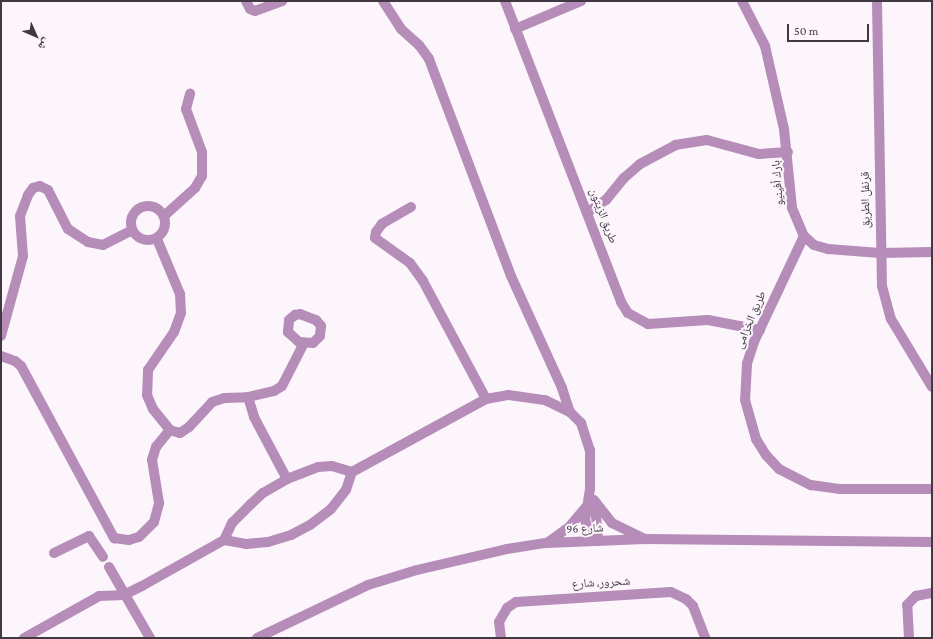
<!DOCTYPE html>
<html>
<head>
<meta charset="utf-8">
<style>
  body { margin:0 }
  #map { position:relative; width:933px; height:639px; overflow:hidden; background:#fcf6fc; font-family:"Crimson Pro","Noto Naskh Arabic",serif }
  div>[style] { position:absolute }
  [style*='--x'] { left:calc(var(--x)*1px); top:calc(var(--y)*1px); width:calc(var(--w)*1px); rotate:calc(var(--a)*1deg) }
  .minor>* { height:10px; margin:-5px; padding:0 5px; transform-origin:5px; border-radius:5px; background:#b68cb9 }
  .minor>.ring { margin:-5px; padding:0; box-sizing:content-box; background:none; border:10px solid #b68cb9; border-radius:50% }
  span { translate:-50% -50%; white-space:nowrap; text-align:center; line-height:1.15; -webkit-text-stroke:4px #fcf6fc; paint-order:stroke }
  .street-label { font-size:12px; color:#423843 }
  .frame { position:absolute; inset:0; border:2px solid #423843; pointer-events:none }
  .north { position:absolute; left:16px; top:16px; width:40px; height:40px; -webkit-text-stroke:3px #fcf6fc; paint-order:stroke; rotate:135deg; font-size:11px; font-weight:700; line-height:16px; text-align:center; color:#423843 }
  .north::after { content:''; display:block; margin:auto; width:14px; height:18px; background:#423843; clip-path:polygon(50% 0,100% 100%,50% 72%,0 100%) }
  .scale { position:absolute; left:787px; top:24px; width:82px; height:18px; box-sizing:border-box; border:2px solid #423843; border-top:0; padding-left:5px; font-size:12px; line-height:14px; white-space:nowrap; color:#423843; -webkit-text-stroke:3px #fcf6fc; paint-order:stroke }
</style>
</head>
<body>
<div id="map">
  <div class="minor">
    <i style="--x:246;--y:1;--w:9;--a:63"></i>
    <i style="--x:250;--y:9;--w:5;--a:22"></i>
    <i style="--x:255;--y:11;--w:29;--a:-20"></i>
    <i style="--x:383;--y:1;--w:33;--a:57"></i>
    <i style="--x:401;--y:29;--w:24;--a:42"></i>
    <i style="--x:419;--y:45;--w:17;--a:54"></i>
    <i style="--x:429;--y:59;--w:232;--a:69.3"></i>
    <i style="--x:511;--y:276;--w:123;--a:65.5"></i>
    <i style="--x:562;--y:388;--w:25;--a:72"></i>
    <i style="--x:505;--y:1;--w:323;--a:68.9"></i>
    <i style="--x:621;--y:302;--w:13;--a:58"></i>
    <i style="--x:628;--y:313;--w:23;--a:29"></i>
    <i style="--x:648;--y:324;--w:60;--a:-3.8"></i>
    <i style="--x:708;--y:320;--w:53;--a:10.9"></i>
    <i style="--x:742;--y:1;--w:51;--a:62.9"></i>
    <i style="--x:765;--y:46;--w:85;--a:77.1"></i>
    <i style="--x:784;--y:129;--w:79;--a:84.2"></i>
    <i style="--x:792;--y:208;--w:30;--a:67"></i>
    <i style="--x:804;--y:236;--w:13;--a:42"></i>
    <i style="--x:814;--y:245;--w:15;--a:16"></i>
    <i style="--x:828;--y:249;--w:52;--a:4.4"></i>
    <i style="--x:880;--y:253;--w:52;--a:-1.1"></i>
    <i style="--x:877;--y:1;--w:285;--a:89"></i>
    <i style="--x:882;--y:286;--w:34;--a:75"></i>
    <i style="--x:891;--y:319;--w:79;--a:58.9"></i>
    <i style="--x:515;--y:29;--w:72;--a:-23"></i>
    <i class="ring" style="left:131px;top:206px;width:24px;height:24px"></i>
    <i style="--x:411;--y:207;--w:34;--a:150"></i>
    <i style="--x:382;--y:224;--w:10;--a:127"></i>
    <i style="--x:376;--y:232;--w:6;--a:99"></i>
    <i style="--x:375;--y:238;--w:43;--a:35.5"></i>
    <i style="--x:410;--y:263;--w:22;--a:54"></i>
    <i style="--x:423;--y:281;--w:134;--a:61.9"></i>
    <i style="--x:588;--y:212;--w:22;--a:-34"></i>
    <i style="--x:606;--y:200;--w:28;--a:-51"></i>
    <i style="--x:624;--y:178;--w:21;--a:-41"></i>
    <i style="--x:640;--y:164;--w:40;--a:-28"></i>
    <i style="--x:675;--y:145;--w:32;--a:-9"></i>
    <i style="--x:707;--y:140;--w:54;--a:15.1"></i>
    <i style="--x:759;--y:154;--w:29;--a:-4"></i>
    <i style="--x:164;--y:216;--w:42;--a:-42.1"></i>
    <i style="--x:195;--y:188;--w:14;--a:-60"></i>
    <i style="--x:202;--y:176;--w:24;--a:-90"></i>
    <i style="--x:202;--y:152;--w:46;--a:-110.4"></i>
    <i style="--x:186;--y:109;--w:16;--a:-75"></i>
    <i style="--x:804;--y:236;--w:117;--a:115.3"></i>
    <i style="--x:754;--y:342;--w:23;--a:108"></i>
    <i style="--x:747;--y:364;--w:36;--a:93"></i>
    <i style="--x:745;--y:400;--w:41;--a:74.2"></i>
    <i style="--x:756;--y:439;--w:19;--a:58"></i>
    <i style="--x:766;--y:455;--w:19;--a:47"></i>
    <i style="--x:779;--y:469;--w:36;--a:27"></i>
    <i style="--x:811;--y:485;--w:28;--a:8"></i>
    <i style="--x:839;--y:489;--w:93;--a:0"></i>
    <i style="--x:157;--y:239;--w:60;--a:67.3"></i>
    <i style="--x:180;--y:294;--w:19;--a:87"></i>
    <i style="--x:181;--y:313;--w:20;--a:110"></i>
    <i style="--x:174;--y:332;--w:46;--a:124.4"></i>
    <i style="--x:148;--y:370;--w:25;--a:92"></i>
    <i style="--x:147;--y:395;--w:15;--a:67"></i>
    <i style="--x:153;--y:409;--w:27;--a:51"></i>
    <i style="--x:170;--y:430;--w:10;--a:17"></i>
    <i style="--x:180;--y:433;--w:11;--a:-34"></i>
    <i style="--x:189;--y:427;--w:34;--a:-47"></i>
    <i style="--x:212;--y:402;--w:13;--a:-18"></i>
    <i style="--x:224;--y:398;--w:24;--a:-2"></i>
    <i style="--x:248;--y:397;--w:27;--a:-13"></i>
    <i style="--x:274;--y:391;--w:9;--a:-32"></i>
    <i style="--x:282;--y:386;--w:48;--a:-62.9"></i>
    <i style="--x:300;--y:314;--w:17;--a:21"></i>
    <i style="--x:316;--y:320;--w:8;--a:50"></i>
    <i style="--x:321;--y:326;--w:10;--a:96"></i>
    <i style="--x:320;--y:336;--w:10;--a:135"></i>
    <i style="--x:313;--y:343;--w:14;--a:-176"></i>
    <i style="--x:299;--y:342;--w:15;--a:-138"></i>
    <i style="--x:288;--y:332;--w:12;--a:-85"></i>
    <i style="--x:289;--y:320;--w:8;--a:-40"></i>
    <i style="--x:295;--y:315;--w:5;--a:-11"></i>
    <i style="--x:1;--y:336;--w:83;--a:-74.6"></i>
    <i style="--x:23;--y:256;--w:40;--a:-94.3"></i>
    <i style="--x:20;--y:216;--w:22;--a:-69"></i>
    <i style="--x:28;--y:195;--w:9;--a:-54"></i>
    <i style="--x:33;--y:188;--w:7;--a:-16"></i>
    <i style="--x:40;--y:186;--w:9;--a:27"></i>
    <i style="--x:48;--y:190;--w:44;--a:62.9"></i>
    <i style="--x:68;--y:229;--w:24;--a:33"></i>
    <i style="--x:88;--y:242;--w:15;--a:11"></i>
    <i style="--x:103;--y:245;--w:33;--a:-27"></i>
    <i style="--x:1;--y:356;--w:15;--a:20"></i>
    <i style="--x:15;--y:361;--w:8;--a:40"></i>
    <i style="--x:21;--y:366;--w:196;--a:61.6"></i>
    <i style="--x:114;--y:538;--w:15;--a:8"></i>
    <i style="--x:129;--y:540;--w:10;--a:-17"></i>
    <i style="--x:139;--y:537;--w:21;--a:-45"></i>
    <i style="--x:154;--y:522;--w:20;--a:-75"></i>
    <i style="--x:159;--y:503;--w:44;--a:-99.2"></i>
    <i style="--x:152;--y:460;--w:14;--a:-73"></i>
    <i style="--x:156;--y:447;--w:22;--a:-51"></i>
    <i style="--x:248;--y:397;--w:21;--a:73"></i>
    <i style="--x:254;--y:417;--w:70;--a:62"></i>
    <i style="--x:594;--y:500;--w:29;--a:52"></i>
    <i style="--x:612;--y:523;--w:37;--a:26"></i>
    <i style="--x:595;--y:504;--w:37;--a:85"></i>
    <i style="--x:224;--y:540;--w:22;--a:10"></i>
    <i style="--x:246;--y:544;--w:22;--a:-5"></i>
    <i style="--x:268;--y:542;--w:24;--a:-17"></i>
    <i style="--x:291;--y:535;--w:21;--a:-28"></i>
    <i style="--x:310;--y:525;--w:26;--a:-37"></i>
    <i style="--x:331;--y:509;--w:24;--a:-52"></i>
    <i style="--x:346;--y:490;--w:19;--a:-72"></i>
    <i style="--x:547;--y:543;--w:29;--a:-36"></i>
    <i style="--x:570;--y:526;--w:25;--a:-50"></i>
    <i style="--x:54;--y:553;--w:39;--a:-26"></i>
    <i style="--x:89;--y:536;--w:25;--a:56"></i>
    <i style="--x:109;--y:567;--w:82;--a:60"></i>
    <i style="--x:24;--y:638;--w:86;--a:-29.2"></i>
    <i style="--x:99;--y:596;--w:25;--a:-2"></i>
    <i style="--x:124;--y:595;--w:20;--a:-27"></i>
    <i style="--x:142;--y:586;--w:94;--a:-29.3"></i>
    <i style="--x:224;--y:540;--w:19;--a:-65"></i>
    <i style="--x:232;--y:523;--w:27;--a:-45"></i>
    <i style="--x:251;--y:504;--w:16;--a:-43"></i>
    <i style="--x:263;--y:493;--w:28;--a:-30"></i>
    <i style="--x:287;--y:479;--w:33;--a:-21"></i>
    <i style="--x:318;--y:467;--w:14;--a:-4"></i>
    <i style="--x:332;--y:466;--w:21;--a:17"></i>
    <i style="--x:352;--y:472;--w:153;--a:-28.6"></i>
    <i style="--x:486;--y:399;--w:22;--a:-10"></i>
    <i style="--x:508;--y:395;--w:37;--a:8"></i>
    <i style="--x:545;--y:400;--w:28;--a:26"></i>
    <i style="--x:570;--y:412;--w:16;--a:45"></i>
    <i style="--x:581;--y:423;--w:28;--a:72"></i>
    <i style="--x:590;--y:450;--w:39;--a:90"></i>
    <i style="--x:590;--y:489;--w:31;--a:99"></i>
    <i style="--x:585;--y:520;--w:22;--a:72"></i>
    <i style="--x:257;--y:638;--w:123;--a:-25.5"></i>
    <i style="--x:368;--y:585;--w:51;--a:-17"></i>
    <i style="--x:417;--y:570;--w:92;--a:-13.1"></i>
    <i style="--x:507;--y:549;--w:39;--a:-9"></i>
    <i style="--x:546;--y:543;--w:99;--a:-2.3"></i>
    <i style="--x:645;--y:539;--w:287;--a:0.6"></i>
    <i style="--x:501;--y:638;--w:16;--a:-97"></i>
    <i style="--x:499;--y:622;--w:16;--a:-60"></i>
    <i style="--x:507;--y:608;--w:11;--a:-34"></i>
    <i style="--x:516;--y:602;--w:155;--a:-3.7"></i>
    <i style="--x:671;--y:592;--w:17;--a:25"></i>
    <i style="--x:686;--y:599;--w:10;--a:45"></i>
    <i style="--x:693;--y:606;--w:34;--a:69"></i>
    <i style="--x:909;--y:638;--w:33;--a:-93"></i>
    <i style="--x:907;--y:605;--w:13;--a:-45"></i>
    <i style="--x:916;--y:596;--w:16;--a:-11"></i>
  </div>
  <div class="street-label">
    <span style="left:778px;top:183px;rotate:-95deg">بارك أفينيو</span>
    <span style="left:866px;top:200px;rotate:-91deg">قرنفل الطريق</span>
    <span style="left:603px;top:216px;rotate:69deg">طريق الزيتون</span>
    <span style="left:751px;top:320px;rotate:-67deg">طريق الخزامى</span>
    <span style="left:585px;top:529px;rotate:-2deg">شارع 96</span>
    <span style="left:601px;top:583px;rotate:-3deg">شحرور، شارع</span>
  </div>
  <div class="frame"></div>
  <div class="north">ش</div>
  <div class="scale">50 m</div>
</div>
</body>
</html>
